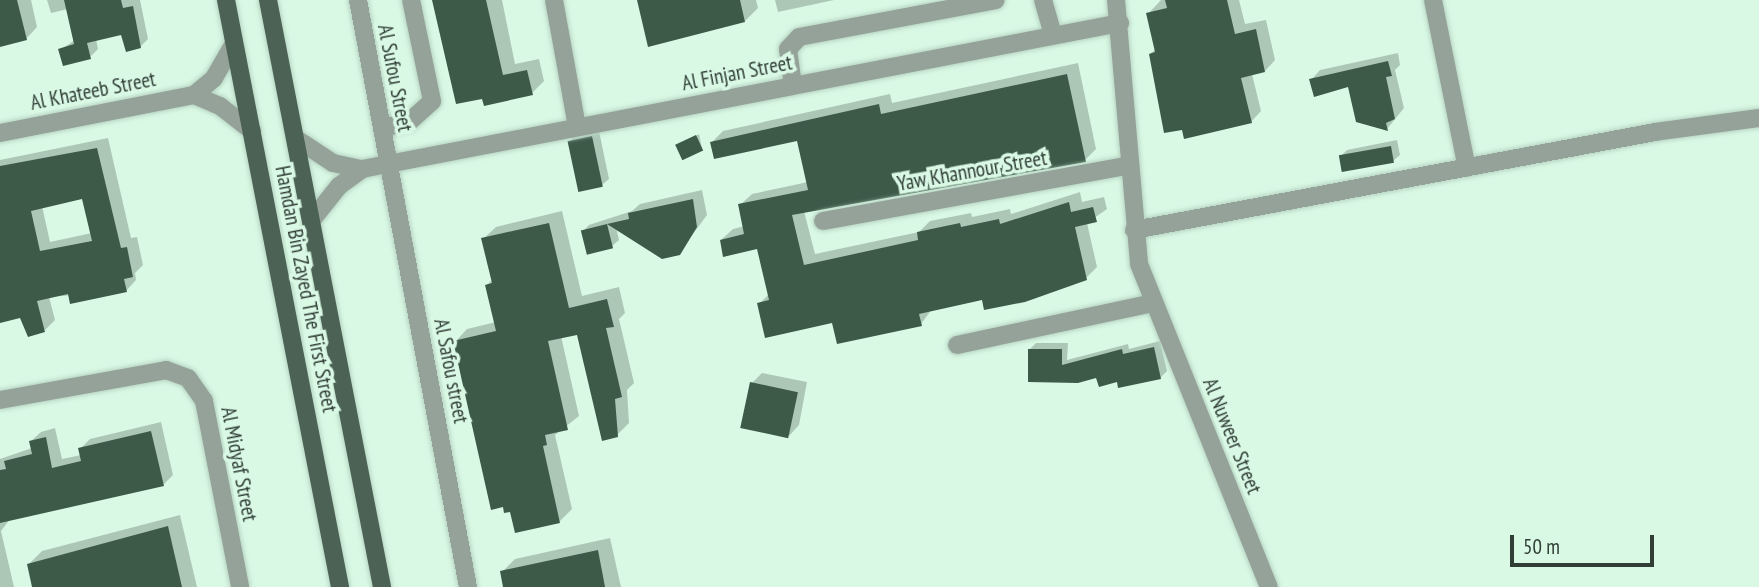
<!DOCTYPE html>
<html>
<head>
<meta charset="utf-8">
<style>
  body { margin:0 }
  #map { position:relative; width:1759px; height:587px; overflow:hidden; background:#d9f9e5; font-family:"PT Sans Narrow",sans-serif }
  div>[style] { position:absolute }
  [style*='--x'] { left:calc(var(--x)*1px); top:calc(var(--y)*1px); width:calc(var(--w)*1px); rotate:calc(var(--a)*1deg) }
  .shadow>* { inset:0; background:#0003 }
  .building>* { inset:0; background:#3d5948; transform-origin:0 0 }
  .roads { filter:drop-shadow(0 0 2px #b7d4c2) drop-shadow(0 0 2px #b7d4c2) }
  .minor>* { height:18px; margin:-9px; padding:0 9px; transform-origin:9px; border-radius:9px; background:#95a299 }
  .major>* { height:18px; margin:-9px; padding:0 9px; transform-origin:9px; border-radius:9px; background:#4b6254 }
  span { translate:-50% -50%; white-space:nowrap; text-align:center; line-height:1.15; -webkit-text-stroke:7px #d9f9e5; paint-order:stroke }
  .street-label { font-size:21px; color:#313e36 }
  .scale { position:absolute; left:1510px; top:535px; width:144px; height:32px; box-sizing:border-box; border:4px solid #313e36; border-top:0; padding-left:9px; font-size:21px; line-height:24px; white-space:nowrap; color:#313e36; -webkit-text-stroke:5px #d9f9e5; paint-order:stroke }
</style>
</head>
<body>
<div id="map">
  <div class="shadow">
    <i style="clip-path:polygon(0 0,31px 0,37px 27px,26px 39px,0 45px)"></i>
    <i style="clip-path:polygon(47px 0,140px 0,148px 39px,140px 47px,123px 33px,96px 39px,98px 49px,90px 57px,60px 50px,75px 40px,68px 9px,51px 13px)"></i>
    <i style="clip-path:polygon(433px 0,502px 0,515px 64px,539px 59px,544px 81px,532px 93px,485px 104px)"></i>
    <i style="clip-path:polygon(639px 0,756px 0,758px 8px,745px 21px)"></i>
    <i style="clip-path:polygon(775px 0,834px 0,778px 12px)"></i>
    <i style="clip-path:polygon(1161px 0,1239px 0,1245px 24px,1266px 20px,1275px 60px,1265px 71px,1252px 74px,1261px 111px,1251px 122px,1150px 54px,1156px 49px,1148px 14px)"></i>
    <i style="clip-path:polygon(1398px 53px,1400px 65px,1395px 70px,1404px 108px,1387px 129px,1349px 85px,1311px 80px,1320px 70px)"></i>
    <i style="clip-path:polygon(1078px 63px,1096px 149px,1085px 160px,804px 211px,815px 254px,919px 232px,930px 221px,971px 213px,972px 217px,1010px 209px,1011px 214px,1080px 192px,1082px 202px,1104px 197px,1107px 209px,1087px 223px,1097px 267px,1086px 278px,932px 309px,921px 324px,759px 304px,769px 294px,758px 246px,721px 240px,733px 229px,745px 226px,740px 205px,752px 194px,808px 182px,798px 139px,712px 142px,723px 131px,890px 94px,892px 103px)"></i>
    <i style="clip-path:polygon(599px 131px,609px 179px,602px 185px,569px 142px,575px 135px)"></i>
    <i style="clip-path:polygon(699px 134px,702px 149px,681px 144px)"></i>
    <i style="clip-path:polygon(evenodd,108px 138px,131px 238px,137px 237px,143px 265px,135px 273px,136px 280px,126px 291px,49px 297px,55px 320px,45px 330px,21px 316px,0 321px,0 160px,108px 138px,84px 197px,92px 233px,50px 242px,42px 206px,84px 197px)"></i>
    <i style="clip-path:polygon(1397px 140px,1400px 155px,1393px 161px,1341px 156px,1347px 150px)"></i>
    <i style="clip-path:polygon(702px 190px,707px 215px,679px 253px,616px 227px,619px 240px,612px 246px,583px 231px,589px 225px,632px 211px,640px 204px)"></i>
    <i style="clip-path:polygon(562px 211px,582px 296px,619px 287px,625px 313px,619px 319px,634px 383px,627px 390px,629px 423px,617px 435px,578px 332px,561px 336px,579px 416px,555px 435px,572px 509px,560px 521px,511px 510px,455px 342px,467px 329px,496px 322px,487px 285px,493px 279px,483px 239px,496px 227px)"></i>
    <i style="clip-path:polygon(1160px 341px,1167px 371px,1160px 378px,1098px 376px,1078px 381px,1030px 349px,1036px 343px,1068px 343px,1067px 360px,1128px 344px,1129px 349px)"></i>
    <i style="clip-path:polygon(762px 373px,807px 382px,799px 425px,789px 436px,752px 383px)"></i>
    <i style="clip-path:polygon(161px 422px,173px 475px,164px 484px,10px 519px,1px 531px,14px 587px,0 587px,0 459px,32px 448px,31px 441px,41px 432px,55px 428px,62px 459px,81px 455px,80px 449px,90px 439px)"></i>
    <i style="clip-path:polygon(180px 515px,197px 587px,34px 587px,29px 564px,42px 551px)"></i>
    <i style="clip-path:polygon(610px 538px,621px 587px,505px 587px,502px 572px,515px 559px)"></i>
  </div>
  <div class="building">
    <i style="clip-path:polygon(0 0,17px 0,27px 40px,0 47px)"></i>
    <i style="clip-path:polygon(64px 0,121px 0,123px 8px,133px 6px,141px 48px,126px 52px,121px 35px,87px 43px,91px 59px,63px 66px,58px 49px,74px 44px)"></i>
    <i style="clip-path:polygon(432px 0,486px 0,503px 75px,527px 70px,533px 95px,484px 106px,482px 99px,456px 104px)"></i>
    <i style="clip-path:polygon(637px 0,740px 0,745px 22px,648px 47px)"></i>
    <i style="clip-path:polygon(1165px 0,1227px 0,1235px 34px,1256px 29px,1265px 72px,1241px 78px,1252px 123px,1184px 139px,1182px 130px,1164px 133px,1149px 54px,1155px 52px,1146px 13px,1167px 8px)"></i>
    <i style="clip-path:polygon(1388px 61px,1392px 76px,1386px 77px,1395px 119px,1386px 123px,1388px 131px,1356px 122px,1348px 87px,1314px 97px,1309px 79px)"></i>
    <i style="clip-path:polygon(1067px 74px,1086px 162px,792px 215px,804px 265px,918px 240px,917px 232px,960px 223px,961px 227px,999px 219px,1000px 224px,1069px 202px,1071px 212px,1093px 207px,1097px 222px,1075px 227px,1087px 280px,1025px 302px,984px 310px,982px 300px,919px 314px,922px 326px,837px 344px,832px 323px,765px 338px,757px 303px,769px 300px,757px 249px,723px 257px,720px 240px,744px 234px,738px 204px,808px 190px,797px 141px,714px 159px,710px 142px,879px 104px,881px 114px)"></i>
    <i style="left:696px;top:135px;width:17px;height:23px;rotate:65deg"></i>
    <i style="left:592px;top:136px;width:52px;height:25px;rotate:78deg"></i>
    <i style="left:1391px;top:146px;width:17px;height:53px;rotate:80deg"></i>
    <i style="clip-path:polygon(evenodd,97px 148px,121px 248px,127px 247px,133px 277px,124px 279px,127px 292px,70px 304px,68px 294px,37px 301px,45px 332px,28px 337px,20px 318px,0 323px,0 166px,97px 148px,82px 199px,92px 241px,40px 251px,31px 211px,82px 199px)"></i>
    <i style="clip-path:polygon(693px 199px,697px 227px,680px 255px,662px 259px,607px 224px,629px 219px,628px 213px)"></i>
    <i style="clip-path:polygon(549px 223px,569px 308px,607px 299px,614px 327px,606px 328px,622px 397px,615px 399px,618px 437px,602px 441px,577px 335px,548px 341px,568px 430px,545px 435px,547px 445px,543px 446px,560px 523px,515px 533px,510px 512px,504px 513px,503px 507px,491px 510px,453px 341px,496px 331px,485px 285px,492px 283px,481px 238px)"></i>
    <i style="left:607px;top:224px;width:25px;height:27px;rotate:76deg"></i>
    <i style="clip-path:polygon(1154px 347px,1161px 379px,1118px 388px,1117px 382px,1099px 387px,1096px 378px,1078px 383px,1028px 382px,1028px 349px,1062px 349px,1062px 365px,1122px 349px,1123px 354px)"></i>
    <i style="left:750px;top:382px;width:49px;height:47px;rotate:12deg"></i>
    <i style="clip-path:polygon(151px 431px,164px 486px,0 523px,0 470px,6px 469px,4px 461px,32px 454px,29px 441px,46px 437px,52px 468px,81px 461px,78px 448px)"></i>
    <i style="clip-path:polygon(168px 526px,182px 587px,32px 587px,27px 564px)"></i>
    <i style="clip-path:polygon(598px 550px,605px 587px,503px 587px,500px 571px)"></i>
  </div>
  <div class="roads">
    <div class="minor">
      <i style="--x:358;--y:0;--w:597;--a:79.39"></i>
      <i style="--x:554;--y:0;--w:129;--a:79.7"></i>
      <i style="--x:1043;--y:0;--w:37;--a:74"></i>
      <i style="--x:1116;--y:0;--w:265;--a:85"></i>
      <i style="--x:1139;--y:264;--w:348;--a:68.1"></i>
      <i style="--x:1433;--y:0;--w:171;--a:78.6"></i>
      <i style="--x:793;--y:85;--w:36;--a:-98"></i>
      <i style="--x:788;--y:49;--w:16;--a:-47"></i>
      <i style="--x:799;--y:37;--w:200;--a:-10.6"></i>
      <i style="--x:194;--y:95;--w:28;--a:23"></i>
      <i style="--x:220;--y:106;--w:41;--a:38"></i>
      <i style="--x:382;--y:128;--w:28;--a:-13"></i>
      <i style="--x:409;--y:122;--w:31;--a:-42"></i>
      <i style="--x:432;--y:101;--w:103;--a:-101.7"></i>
      <i style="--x:0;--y:133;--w:198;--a:-11.1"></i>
      <i style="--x:194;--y:95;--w:26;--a:-40"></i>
      <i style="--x:214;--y:78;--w:39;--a:-60"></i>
      <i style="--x:295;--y:138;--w:45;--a:33.3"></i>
      <i style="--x:333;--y:163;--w:30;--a:12"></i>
      <i style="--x:362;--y:169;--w:772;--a:-10.9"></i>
      <i style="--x:311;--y:221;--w:45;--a:-51.3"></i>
      <i style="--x:339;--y:186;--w:29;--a:-36"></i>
      <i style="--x:823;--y:221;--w:312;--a:-10.3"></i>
      <i style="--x:1134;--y:230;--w:530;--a:-10.65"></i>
      <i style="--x:1655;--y:132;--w:105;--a:-7.7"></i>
      <i style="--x:957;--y:345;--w:200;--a:-12.1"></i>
      <i style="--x:0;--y:400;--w:169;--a:-10.2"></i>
      <i style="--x:166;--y:370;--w:23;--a:20"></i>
      <i style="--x:188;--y:378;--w:28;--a:55"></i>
      <i style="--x:204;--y:401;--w:189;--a:79"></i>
    </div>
    <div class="major">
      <i style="--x:226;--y:0;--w:598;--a:79.01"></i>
      <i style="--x:268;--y:0;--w:598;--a:79.01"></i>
    </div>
  </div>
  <div class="street-label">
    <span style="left:737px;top:73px;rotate:-11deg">Al Finjan Street</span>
    <span style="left:395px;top:78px;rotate:79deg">Al Sufou Street</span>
    <span style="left:93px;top:91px;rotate:-11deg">Al Khateeb Street</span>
    <span style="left:972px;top:171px;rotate:-10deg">Yaw Khannour Street</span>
    <span style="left:306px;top:289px;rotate:79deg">Hamdan Bin Zayed The First Street</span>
    <span style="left:451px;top:371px;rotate:79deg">Al Safou street</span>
    <span style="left:1232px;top:436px;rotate:68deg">Al Nuweer Street</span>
    <span style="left:239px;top:464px;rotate:79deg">Al Midyaf Street</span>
  </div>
  <div class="scale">50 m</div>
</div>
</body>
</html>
